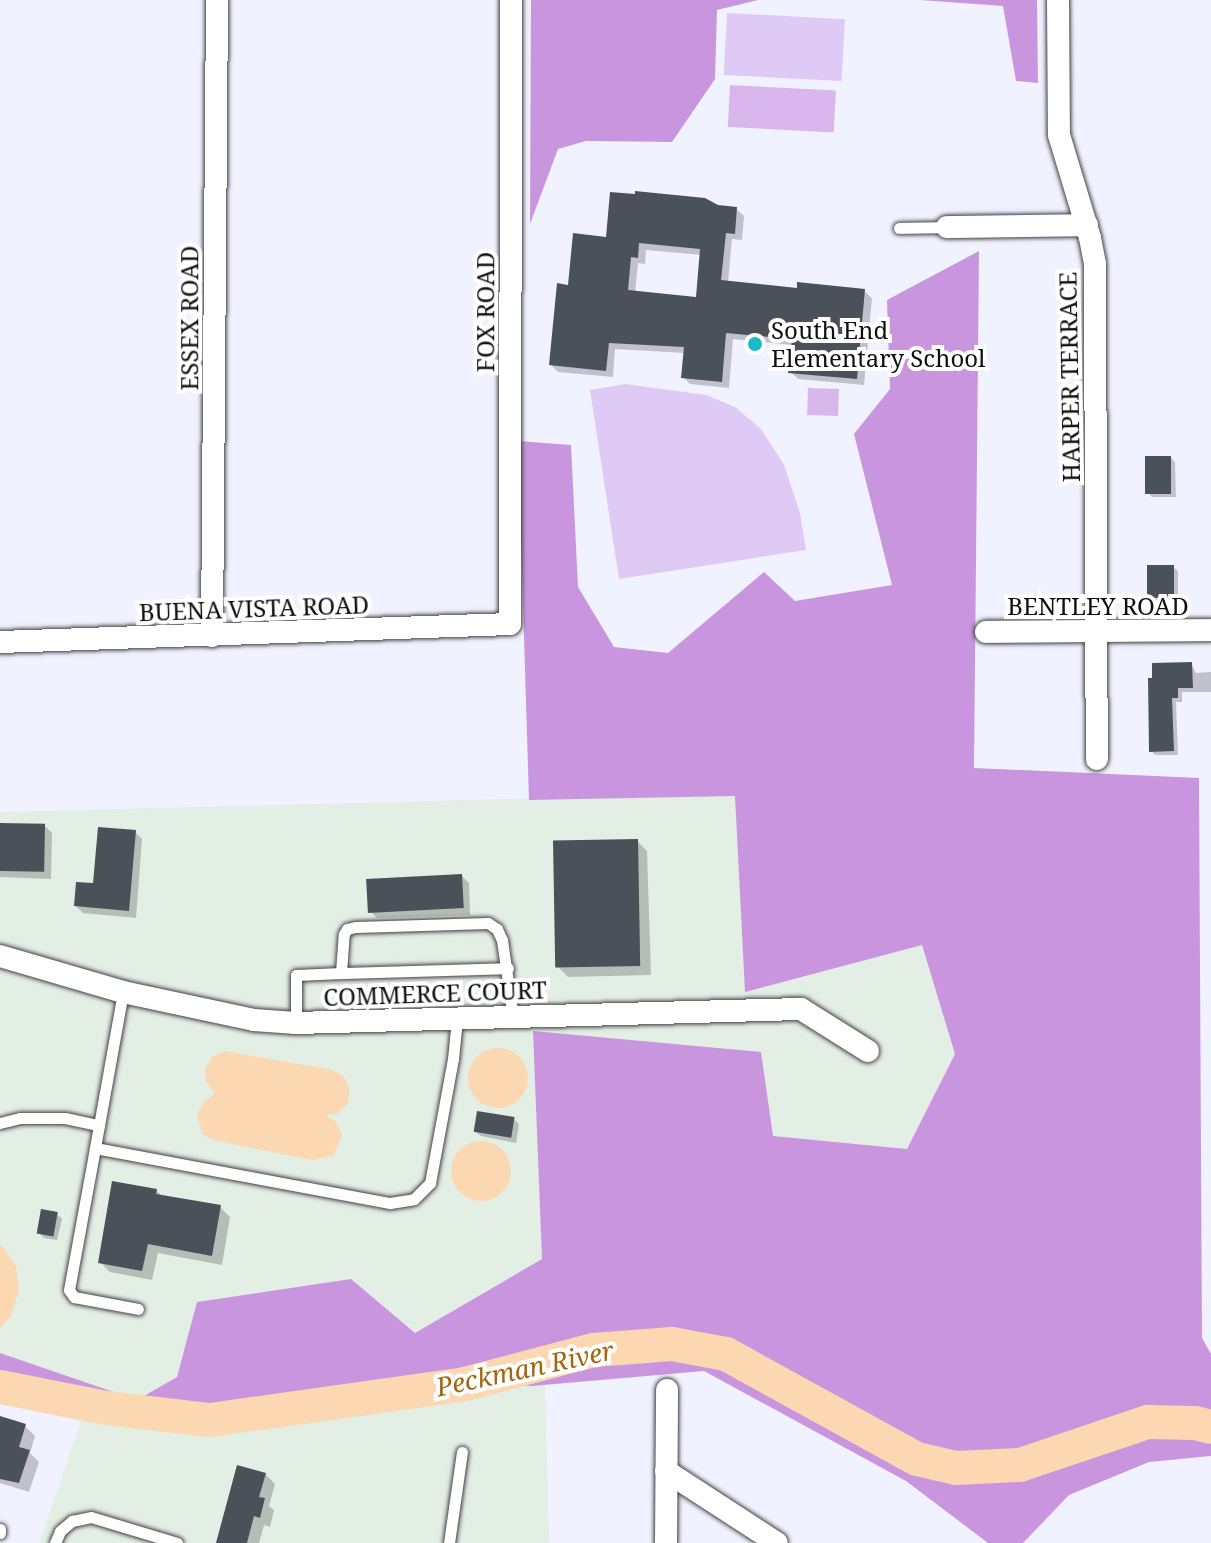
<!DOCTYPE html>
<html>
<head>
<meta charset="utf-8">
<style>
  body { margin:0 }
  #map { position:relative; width:1211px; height:1543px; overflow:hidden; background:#f1f2ff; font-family:"Noto Serif",serif }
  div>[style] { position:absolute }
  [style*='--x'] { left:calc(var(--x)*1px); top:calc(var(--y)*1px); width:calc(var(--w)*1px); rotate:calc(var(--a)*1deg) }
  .industrial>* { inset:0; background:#e3eee4 }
  .green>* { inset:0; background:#d9b7ed; transform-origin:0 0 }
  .forest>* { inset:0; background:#c995df }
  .pitch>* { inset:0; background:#decaf4; transform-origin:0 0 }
  .water>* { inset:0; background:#fbd8b1 }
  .round { border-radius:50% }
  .shadow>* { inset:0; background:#0003 }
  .river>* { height:34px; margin:-17px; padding:0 17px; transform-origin:17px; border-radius:17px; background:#fbd8b1 }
  .building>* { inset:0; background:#4a5159; transform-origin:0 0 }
  .roads { filter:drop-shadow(0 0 2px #424242) drop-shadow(0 0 2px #424242) }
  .service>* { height:11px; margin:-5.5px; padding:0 5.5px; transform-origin:5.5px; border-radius:5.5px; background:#fff }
  .minor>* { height:22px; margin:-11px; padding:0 11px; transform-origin:11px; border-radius:11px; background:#fff }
  .dots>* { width:22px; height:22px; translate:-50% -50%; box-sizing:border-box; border:4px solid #fff; border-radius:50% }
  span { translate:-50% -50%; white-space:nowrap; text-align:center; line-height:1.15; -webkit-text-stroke:8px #fff; paint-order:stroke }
  .street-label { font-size:24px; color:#0f0f0f }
  .poi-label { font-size:24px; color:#0f0f0f }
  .left { translate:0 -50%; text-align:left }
  .water-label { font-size:26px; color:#a4660d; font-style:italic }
</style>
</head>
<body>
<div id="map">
  <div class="industrial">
    <i style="clip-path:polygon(749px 793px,922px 945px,955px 1054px,907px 1149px,773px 1136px,534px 1031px,542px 1259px,415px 1333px,351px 1279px,137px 1400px,0 1353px,0 812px)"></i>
    <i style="clip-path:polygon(515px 1381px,545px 1383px,549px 1543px,39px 1543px,84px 1413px)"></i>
  </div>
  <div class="green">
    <i style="left:730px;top:85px;width:106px;height:42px;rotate:3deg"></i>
    <i style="left:808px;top:388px;width:31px;height:27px;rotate:2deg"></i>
  </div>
  <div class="forest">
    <i style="clip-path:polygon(531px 0,758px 0,717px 10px,715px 79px,672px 142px,586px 141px,558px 149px,530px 224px)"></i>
    <i style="clip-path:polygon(920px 0,1037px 0,1038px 83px,1016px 81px,1003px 6px)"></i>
    <i style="clip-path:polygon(979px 251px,974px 768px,1199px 778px,1202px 1338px,1211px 1354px,1211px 1456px,1149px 1462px,1069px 1495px,1023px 1543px,988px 1543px,906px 1481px,704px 1371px,532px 1386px,501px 1384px,195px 1432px,71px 1416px,0 1401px,0 1353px,137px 1400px,177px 1377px,197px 1302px,351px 1279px,415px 1333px,542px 1259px,533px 1031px,761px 1052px,773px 1136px,907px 1149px,955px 1054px,922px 945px,745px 992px,735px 796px,529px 800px,518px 441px,571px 445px,578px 587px,614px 647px,668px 653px,764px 572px,795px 601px,892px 585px,854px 434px,890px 389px,887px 300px)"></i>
  </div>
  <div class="pitch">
    <i style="left:727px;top:13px;width:118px;height:62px;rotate:3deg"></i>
    <i style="clip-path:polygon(625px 384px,706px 395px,735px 407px,761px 429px,784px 465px,800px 513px,806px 550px,619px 579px,590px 390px)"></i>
  </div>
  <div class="water">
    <i class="round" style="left:468px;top:1048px;width:60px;height:60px"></i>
    <i style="clip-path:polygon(225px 1051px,332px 1070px,344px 1077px,350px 1090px,347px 1104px,337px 1114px,326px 1116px,336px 1122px,342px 1135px,334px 1155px,313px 1160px,216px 1141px,202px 1134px,197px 1114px,203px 1103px,215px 1093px,206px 1082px,205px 1069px,212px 1057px)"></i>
    <i class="round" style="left:451px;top:1141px;width:60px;height:60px"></i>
    <i style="clip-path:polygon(0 1243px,16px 1266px,19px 1291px,10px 1317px,0 1328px)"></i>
  </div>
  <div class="shadow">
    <i style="clip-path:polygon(evenodd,717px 207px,736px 209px,744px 216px,742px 240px,732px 239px,728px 283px,798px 290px,864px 291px,872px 298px,864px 385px,798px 379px,791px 372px,793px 345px,733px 339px,729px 388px,690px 384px,683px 377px,685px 353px,615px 349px,613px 377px,558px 372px,551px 365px,570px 287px,608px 239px,717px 207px,646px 250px,702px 255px,697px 299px,635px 293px,638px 263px,645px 264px,646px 250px)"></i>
    <i style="clip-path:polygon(1171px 458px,1175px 462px,1176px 497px,1152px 497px,1148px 493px)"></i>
    <i style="clip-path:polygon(1173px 567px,1178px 571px,1178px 601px,1154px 602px,1150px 597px)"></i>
    <i style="clip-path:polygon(1191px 664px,1196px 673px,1211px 672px,1211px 692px,1182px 692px,1182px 702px,1176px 702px,1178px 755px,1155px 755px,1151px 751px,1150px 680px)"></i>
    <i style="clip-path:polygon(0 825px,45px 826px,52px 833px,51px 879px,0 877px)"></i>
    <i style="clip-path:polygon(135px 832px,142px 839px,136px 918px,83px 913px,76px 906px)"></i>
    <i style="clip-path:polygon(637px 841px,647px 851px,651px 975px,568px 977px,558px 967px)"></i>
    <i style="clip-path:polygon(462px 876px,469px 883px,470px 915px,377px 918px,370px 911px)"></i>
    <i style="clip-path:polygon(514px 1119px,519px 1124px,516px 1143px,481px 1136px,476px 1132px)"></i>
    <i style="clip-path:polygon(156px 1190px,163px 1197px,220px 1207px,230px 1217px,222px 1265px,158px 1253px,152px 1280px,110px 1272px,100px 1262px)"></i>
    <i style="clip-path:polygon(57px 1214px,62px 1219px,57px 1240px,44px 1238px,39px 1233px)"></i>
    <i style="clip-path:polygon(0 1418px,25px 1426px,35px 1436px,30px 1453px,39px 1462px,29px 1492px,0 1483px)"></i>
    <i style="clip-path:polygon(265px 1474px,275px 1484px,269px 1506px,274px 1510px,270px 1527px,264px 1525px,259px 1543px,218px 1543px)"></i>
  </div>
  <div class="river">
    <i style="--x:0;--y:1387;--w:108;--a:11.2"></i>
    <i style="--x:106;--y:1408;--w:105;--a:6.6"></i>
    <i style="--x:210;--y:1420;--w:258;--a:-8"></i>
    <i style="--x:465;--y:1384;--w:133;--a:-14.8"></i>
    <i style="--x:594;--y:1350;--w:78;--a:-4.4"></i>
    <i style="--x:672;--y:1344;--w:55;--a:10.5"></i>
    <i style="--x:726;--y:1354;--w:218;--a:28.8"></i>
    <i style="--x:917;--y:1459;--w:40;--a:13"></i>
    <i style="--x:956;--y:1468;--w:64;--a:-2.7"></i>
    <i style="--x:1020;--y:1465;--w:135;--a:-18.6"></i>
    <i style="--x:1148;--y:1422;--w:47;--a:1.2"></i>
    <i style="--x:1195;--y:1423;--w:16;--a:14"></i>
  </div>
  <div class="building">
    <i style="clip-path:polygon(evenodd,635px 191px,705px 198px,718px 205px,737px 207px,735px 234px,726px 233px,721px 280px,797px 288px,797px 282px,865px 289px,857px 379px,788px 373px,792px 339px,726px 333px,722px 382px,681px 378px,684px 347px,609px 343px,606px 371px,549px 365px,557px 283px,568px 285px,573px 233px,606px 237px,610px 192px,635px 194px,635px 191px,639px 243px,700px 249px,696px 297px,628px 290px,631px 257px,638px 258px,639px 243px)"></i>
    <i style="left:1145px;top:456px;width:26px;height:38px"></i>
    <i style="left:1147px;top:565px;width:27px;height:33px"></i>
    <i style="clip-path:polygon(1192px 662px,1193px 688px,1178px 688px,1178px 698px,1172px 698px,1174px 751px,1149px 752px,1148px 678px,1152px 678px,1152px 663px)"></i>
    <i style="left:0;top:823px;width:45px;height:48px;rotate:1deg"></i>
    <i style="clip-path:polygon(98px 827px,136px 830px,129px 911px,74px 906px,76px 882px,93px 883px)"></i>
    <i style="left:638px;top:839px;width:127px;height:85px;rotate:89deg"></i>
    <i style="left:462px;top:874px;width:34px;height:96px;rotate:87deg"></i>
    <i style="left:477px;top:1111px;width:38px;height:21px;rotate:9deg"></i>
    <i style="clip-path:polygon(112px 1181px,157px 1189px,156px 1194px,221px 1205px,212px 1256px,148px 1244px,142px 1271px,98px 1263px)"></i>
    <i style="left:41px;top:1209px;width:17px;height:25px;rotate:10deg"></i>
    <i style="clip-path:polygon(0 1416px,26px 1424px,19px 1447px,30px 1450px,19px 1483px,0 1479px)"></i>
    <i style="clip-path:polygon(237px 1465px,266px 1473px,259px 1497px,265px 1498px,260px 1518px,254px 1516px,247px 1543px,216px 1543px)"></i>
  </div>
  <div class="roads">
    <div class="service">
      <i style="--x:899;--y:228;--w:48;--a:-1.2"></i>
      <i style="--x:341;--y:973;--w:167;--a:-1.7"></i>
      <i style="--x:123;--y:992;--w:158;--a:100.2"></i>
      <i style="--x:95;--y:1148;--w:300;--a:10.6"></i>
      <i style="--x:390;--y:1203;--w:24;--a:-9"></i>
      <i style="--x:414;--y:1199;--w:23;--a:-45"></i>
      <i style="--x:430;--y:1183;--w:126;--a:-79.5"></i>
      <i style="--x:453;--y:1059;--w:40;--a:-84.3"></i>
      <i style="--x:296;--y:1023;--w:48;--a:-90"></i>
      <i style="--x:296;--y:975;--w:45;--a:-2.5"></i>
      <i style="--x:341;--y:973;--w:39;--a:-86"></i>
      <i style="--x:344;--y:934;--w:6;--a:-59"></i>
      <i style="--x:347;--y:929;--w:9;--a:-13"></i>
      <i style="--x:356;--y:927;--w:132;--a:-1.7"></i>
      <i style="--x:488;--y:923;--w:11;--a:34"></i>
      <i style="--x:497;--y:929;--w:12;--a:66"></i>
      <i style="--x:502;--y:940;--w:78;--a:81.9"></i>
      <i style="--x:0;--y:1123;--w:21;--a:-14"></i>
      <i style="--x:20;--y:1118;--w:45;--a:0"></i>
      <i style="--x:65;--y:1118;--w:35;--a:12"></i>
      <i style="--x:95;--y:1148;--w:144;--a:100.4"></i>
      <i style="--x:69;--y:1290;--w:9;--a:54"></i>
      <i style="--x:74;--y:1297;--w:65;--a:10.6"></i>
      <i style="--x:0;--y:1529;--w:4;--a:90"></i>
      <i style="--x:55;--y:1543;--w:13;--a:-67"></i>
      <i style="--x:60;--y:1531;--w:16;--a:-40"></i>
      <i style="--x:72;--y:1521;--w:19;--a:-12"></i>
      <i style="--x:91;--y:1517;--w:90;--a:16.8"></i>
      <i style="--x:449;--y:1543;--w:92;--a:-81.9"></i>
    </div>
    <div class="minor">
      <i style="--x:1058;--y:0;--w:135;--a:89.6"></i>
      <i style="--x:1059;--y:135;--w:108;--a:73.2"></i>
      <i style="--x:1090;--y:238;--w:26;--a:79"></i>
      <i style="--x:1095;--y:264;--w:495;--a:89.8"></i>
      <i style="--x:947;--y:227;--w:140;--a:-0.8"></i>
      <i style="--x:986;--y:632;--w:225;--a:-0.5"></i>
      <i style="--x:212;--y:636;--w:636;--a:-89.55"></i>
      <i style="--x:0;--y:642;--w:510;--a:-2.02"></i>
      <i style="--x:510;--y:624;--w:624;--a:-89.91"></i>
      <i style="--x:0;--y:956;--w:128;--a:16.3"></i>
      <i style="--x:123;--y:992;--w:134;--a:12.1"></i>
      <i style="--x:254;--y:1020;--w:42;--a:4.1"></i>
      <i style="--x:296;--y:1023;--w:505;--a:-1.59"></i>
      <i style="--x:801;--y:1009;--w:79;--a:32.1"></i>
      <i style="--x:666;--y:1471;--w:132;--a:33"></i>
      <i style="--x:666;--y:1543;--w:153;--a:-89.6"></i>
    </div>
  </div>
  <div class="dots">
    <i style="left:755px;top:344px;background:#1bbacb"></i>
  </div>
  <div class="street-label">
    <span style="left:485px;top:312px;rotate:-90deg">FOX ROAD</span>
    <span style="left:189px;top:318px;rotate:-90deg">ESSEX ROAD</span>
    <span style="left:1069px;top:377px;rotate:-91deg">HARPER TERRACE</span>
    <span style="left:1098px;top:606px">BENTLEY ROAD</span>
    <span style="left:254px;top:608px;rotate:-2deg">BUENA VISTA ROAD</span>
    <span style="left:435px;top:993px;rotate:-2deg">COMMERCE COURT</span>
  </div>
  <div class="poi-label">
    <span class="left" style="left:771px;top:344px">South End<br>Elementary School</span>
  </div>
  <div class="water-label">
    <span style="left:525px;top:1369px;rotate:-12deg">Peckman River</span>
  </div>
</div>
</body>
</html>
